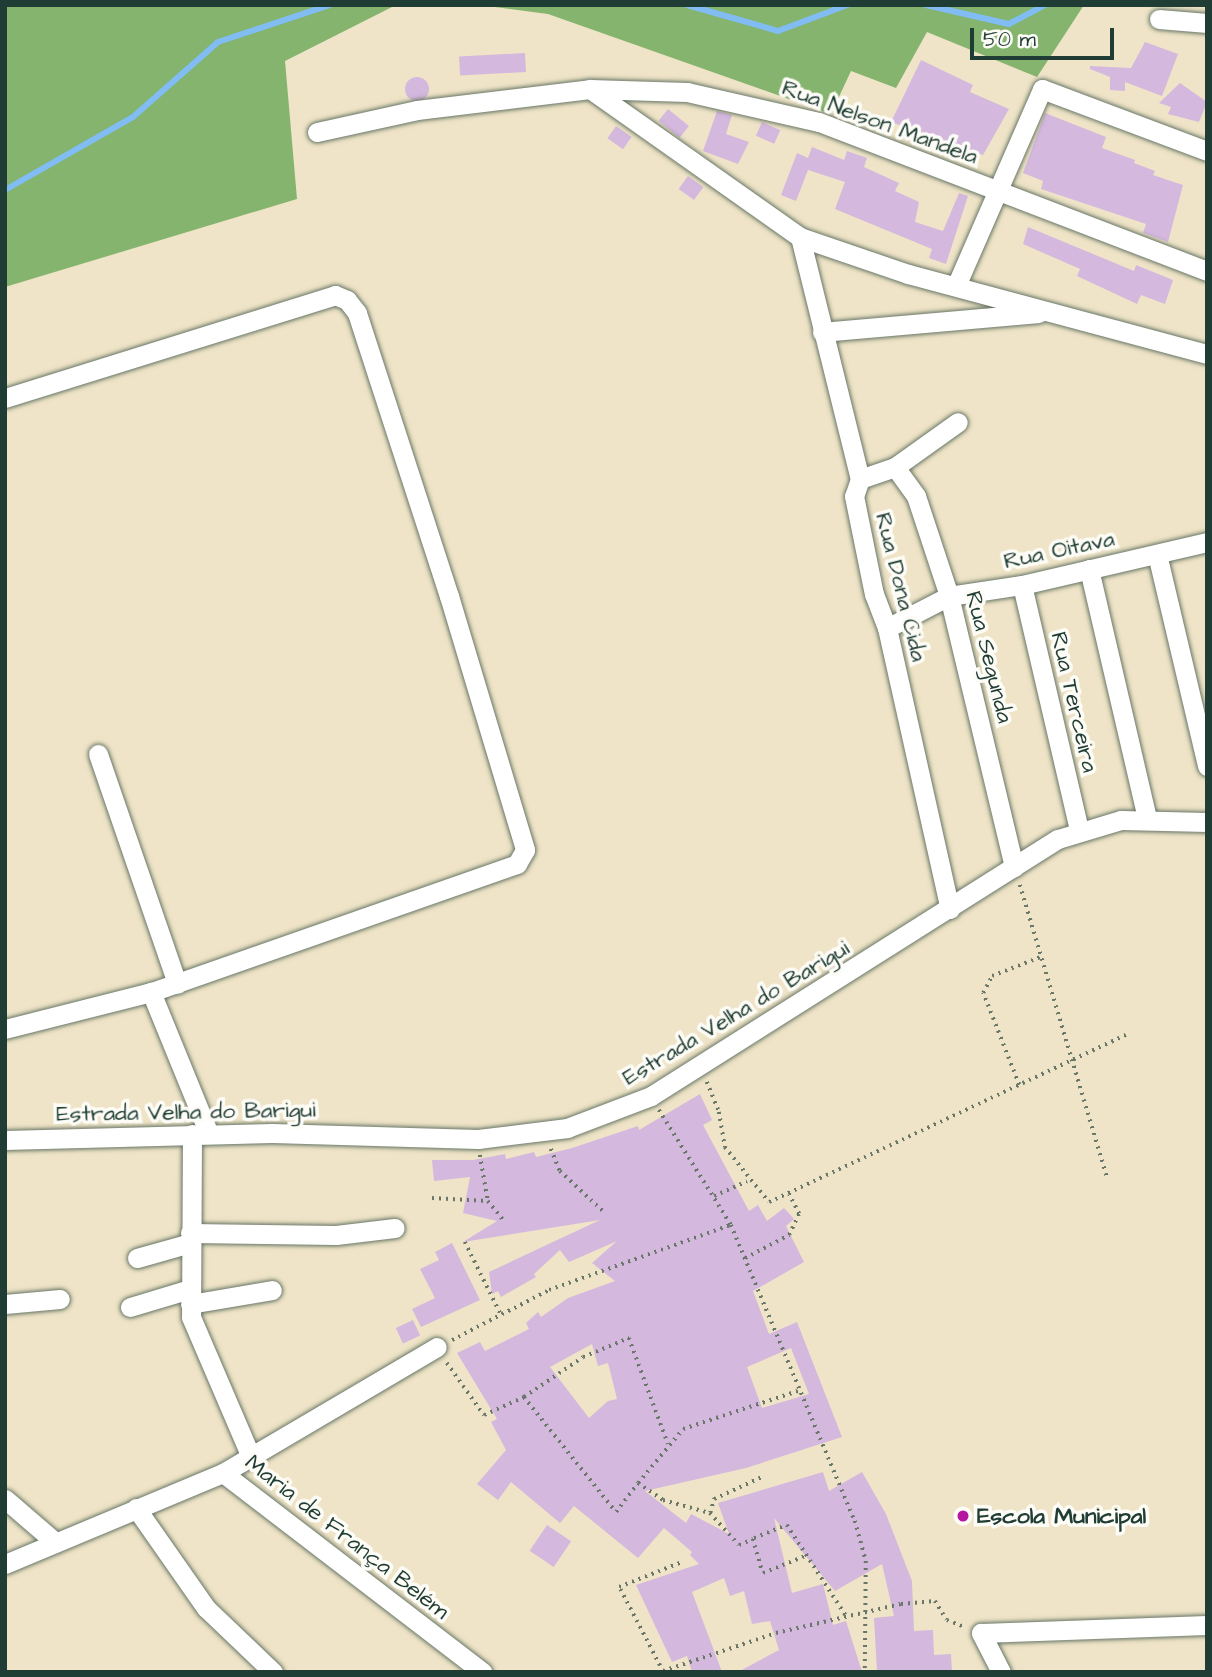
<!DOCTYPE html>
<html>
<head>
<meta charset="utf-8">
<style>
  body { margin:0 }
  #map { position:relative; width:1212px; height:1677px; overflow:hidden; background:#efe4c7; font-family:"Architects Daughter",sans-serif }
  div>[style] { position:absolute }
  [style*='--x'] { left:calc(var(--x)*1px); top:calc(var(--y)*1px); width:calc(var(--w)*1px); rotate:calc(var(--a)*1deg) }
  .forest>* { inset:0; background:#84b46e }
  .stream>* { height:6px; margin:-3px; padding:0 3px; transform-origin:3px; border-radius:3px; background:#81bcf3 }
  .building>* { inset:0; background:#d4b8de; transform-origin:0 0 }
  .round { border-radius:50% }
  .path>* { height:3.5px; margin-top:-1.75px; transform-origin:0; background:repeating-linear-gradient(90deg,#687767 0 2px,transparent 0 7px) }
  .roads { filter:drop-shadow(0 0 2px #687767) drop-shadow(0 0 2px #687767) }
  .minor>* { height:19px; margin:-9.5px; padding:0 9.5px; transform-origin:9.5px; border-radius:9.5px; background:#fff }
  .dots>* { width:19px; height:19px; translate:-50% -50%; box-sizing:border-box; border:4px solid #fdfcf7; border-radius:50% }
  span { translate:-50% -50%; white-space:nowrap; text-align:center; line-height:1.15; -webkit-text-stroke:7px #fdfcf7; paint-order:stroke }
  .street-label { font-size:23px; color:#1f3d34 }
  .poi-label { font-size:23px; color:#1f3d34; font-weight:700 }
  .left { translate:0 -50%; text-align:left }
  .frame { position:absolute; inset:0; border:7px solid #1f3d34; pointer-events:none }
  .scale { position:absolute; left:970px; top:28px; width:144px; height:32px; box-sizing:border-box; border:4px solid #1f3d34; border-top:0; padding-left:9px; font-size:21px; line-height:24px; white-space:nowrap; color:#1f3d34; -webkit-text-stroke:5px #fdfcf7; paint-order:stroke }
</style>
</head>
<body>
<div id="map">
  <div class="forest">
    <i style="clip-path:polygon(5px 5px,396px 5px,285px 61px,297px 199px,5px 287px)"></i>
    <i style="clip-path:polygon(480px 5px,1084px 5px,1037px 77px,927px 32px,896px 88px,851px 71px,831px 114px,548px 14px)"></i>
  </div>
  <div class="stream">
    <i style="--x:687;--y:5;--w:95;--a:15.9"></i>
    <i style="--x:778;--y:31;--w:74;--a:-20.6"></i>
    <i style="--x:926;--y:5;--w:85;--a:12.9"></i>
    <i style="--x:1009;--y:24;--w:41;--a:-27.8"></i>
    <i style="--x:5;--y:190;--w:147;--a:-29.7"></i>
    <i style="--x:133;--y:117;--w:113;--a:-41.4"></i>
    <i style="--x:218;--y:42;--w:118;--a:-18.3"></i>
  </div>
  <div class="building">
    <i style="clip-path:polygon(1145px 42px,1178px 54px,1162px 96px,1125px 82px,1125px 91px,1110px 90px,1110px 77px,1090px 69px,1090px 66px,1131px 68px)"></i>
    <i style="left:525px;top:53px;width:19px;height:66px;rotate:87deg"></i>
    <i style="clip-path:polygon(921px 60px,973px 85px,970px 92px,1009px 109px,983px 155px,891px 122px)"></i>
    <i class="round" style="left:405px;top:77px;width:24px;height:24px"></i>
    <i style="clip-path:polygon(1180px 83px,1207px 102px,1199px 122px,1168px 114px,1171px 107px,1159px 103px)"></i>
    <i style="left:668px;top:109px;width:27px;height:15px;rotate:39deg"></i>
    <i style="clip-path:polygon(717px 111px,732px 115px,726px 134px,749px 142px,738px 164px,703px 151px)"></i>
    <i style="clip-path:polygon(1045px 113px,1106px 137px,1102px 148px,1135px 160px,1134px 163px,1155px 171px,1153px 175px,1183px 185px,1168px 242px,1143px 233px,1146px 224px,1041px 189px,1043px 181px,1023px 173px)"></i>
    <i style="left:762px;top:122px;width:20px;height:15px;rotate:24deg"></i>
    <i style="left:616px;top:126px;width:19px;height:15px;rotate:35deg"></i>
    <i style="clip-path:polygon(812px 147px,844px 160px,847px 151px,867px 158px,864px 167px,899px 183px,895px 191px,919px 202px,915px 222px,943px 231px,959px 193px,968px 196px,946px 264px,929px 258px,932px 249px,835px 209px,845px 182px,808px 170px,796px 201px,781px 195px,797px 153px,808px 158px)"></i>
    <i style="left:688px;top:176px;width:19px;height:16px;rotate:36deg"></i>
    <i style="clip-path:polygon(1028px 227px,1134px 271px,1136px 265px,1173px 280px,1165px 304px,1141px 295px,1137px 304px,1077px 276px,1080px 269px,1023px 244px)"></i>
    <i style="clip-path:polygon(evenodd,700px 1094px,712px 1120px,703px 1125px,749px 1211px,758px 1205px,767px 1221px,784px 1208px,794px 1219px,786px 1226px,804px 1262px,753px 1291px,769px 1334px,797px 1322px,842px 1437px,746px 1468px,645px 1491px,686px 1523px,691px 1514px,729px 1534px,718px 1503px,823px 1472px,829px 1491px,862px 1472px,886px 1514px,912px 1581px,914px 1631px,933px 1630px,934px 1655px,951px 1654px,952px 1672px,877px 1672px,874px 1618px,894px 1616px,882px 1564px,835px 1591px,774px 1518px,792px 1593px,823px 1584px,833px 1625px,846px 1621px,862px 1672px,738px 1672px,779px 1650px,770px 1621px,752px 1624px,744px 1591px,730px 1596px,724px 1578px,692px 1592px,722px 1672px,692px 1672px,687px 1656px,672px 1662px,636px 1585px,699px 1564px,690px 1555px,692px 1552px,664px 1528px,638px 1558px,574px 1506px,560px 1523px,511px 1482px,498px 1500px,477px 1484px,506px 1450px,491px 1422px,497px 1419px,457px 1353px,480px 1342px,485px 1351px,529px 1329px,526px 1323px,538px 1312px,541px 1317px,568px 1298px,615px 1281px,592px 1263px,617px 1241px,569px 1262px,560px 1250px,534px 1274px,536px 1277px,501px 1297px,498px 1291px,492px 1294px,489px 1272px,600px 1220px,463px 1242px,497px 1221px,463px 1213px,470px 1177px,434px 1181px,432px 1160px,473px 1160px,505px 1154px,506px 1159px,534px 1152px,536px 1157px,572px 1148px,638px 1126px,639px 1130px,700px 1094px,592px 1344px,598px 1366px,608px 1363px,617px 1399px,608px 1401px,589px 1418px,550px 1367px,592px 1344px,700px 1094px,791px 1348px,809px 1394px,762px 1408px,747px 1367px,791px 1348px)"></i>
    <i style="clip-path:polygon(452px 1243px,480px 1300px,421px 1327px,412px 1309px,435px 1298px,420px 1269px,439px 1260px,435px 1252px)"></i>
    <i style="left:413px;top:1320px;width:17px;height:19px;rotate:65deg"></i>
    <i style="left:547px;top:1525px;width:29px;height:31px;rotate:34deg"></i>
  </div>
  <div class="path">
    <i style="--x:1020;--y:885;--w:304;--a:73.4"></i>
    <i style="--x:707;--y:1082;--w:32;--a:68"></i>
    <i style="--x:719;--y:1112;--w:36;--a:80"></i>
    <i style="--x:725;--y:1147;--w:70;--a:51.3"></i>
    <i style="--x:769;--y:1202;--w:394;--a:-25.1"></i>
    <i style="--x:1019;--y:1085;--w:99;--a:-111.4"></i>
    <i style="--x:983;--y:993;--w:19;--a:-62"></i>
    <i style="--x:992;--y:976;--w:55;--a:-21.4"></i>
    <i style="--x:659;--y:1110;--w:136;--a:57.9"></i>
    <i style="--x:731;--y:1225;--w:321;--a:67.3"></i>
    <i style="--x:855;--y:1521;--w:41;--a:74.6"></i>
    <i style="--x:866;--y:1561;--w:111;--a:90.5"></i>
    <i style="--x:551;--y:1149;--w:24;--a:68"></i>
    <i style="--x:560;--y:1171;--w:62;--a:43"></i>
    <i style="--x:480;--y:1155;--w:47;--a:80.1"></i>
    <i style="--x:488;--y:1201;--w:27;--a:51"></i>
    <i style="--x:714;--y:1196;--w:36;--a:-24"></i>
    <i style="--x:432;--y:1198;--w:56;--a:3.1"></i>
    <i style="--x:465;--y:1242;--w:81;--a:63.7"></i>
    <i style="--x:745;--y:1258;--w:50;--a:-27.6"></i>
    <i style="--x:789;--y:1235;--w:23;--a:-65"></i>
    <i style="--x:799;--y:1214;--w:22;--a:-117"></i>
    <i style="--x:452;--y:1340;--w:109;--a:-27.3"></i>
    <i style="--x:549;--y:1290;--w:193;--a:-19.7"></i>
    <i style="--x:447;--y:1363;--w:64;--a:54.6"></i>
    <i style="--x:484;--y:1415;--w:44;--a:-24.2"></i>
    <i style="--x:524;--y:1397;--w:71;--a:-34.1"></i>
    <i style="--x:583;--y:1357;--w:50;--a:-22.4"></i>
    <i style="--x:629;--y:1338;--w:113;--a:69.8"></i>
    <i style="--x:524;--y:1397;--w:147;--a:51.3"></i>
    <i style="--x:616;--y:1512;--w:36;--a:-53"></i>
    <i style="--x:638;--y:1483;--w:30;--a:34"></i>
    <i style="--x:663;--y:1500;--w:49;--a:15.5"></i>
    <i style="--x:710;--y:1513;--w:43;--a:47.8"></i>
    <i style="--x:739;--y:1545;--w:15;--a:-23"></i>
    <i style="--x:753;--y:1539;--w:35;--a:74"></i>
    <i style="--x:763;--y:1573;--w:45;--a:-22"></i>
    <i style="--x:638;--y:1483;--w:70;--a:-50.2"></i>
    <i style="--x:683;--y:1429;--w:121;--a:-18.3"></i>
    <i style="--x:710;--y:1513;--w:15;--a:-74"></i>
    <i style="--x:714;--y:1499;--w:53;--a:-24.6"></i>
    <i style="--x:754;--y:1538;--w:35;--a:-22"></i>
    <i style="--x:787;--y:1525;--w:108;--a:57"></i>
    <i style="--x:663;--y:1671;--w:119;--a:-18.6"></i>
    <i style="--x:776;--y:1633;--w:128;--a:-13.1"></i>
    <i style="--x:901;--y:1604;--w:34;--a:-5"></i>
    <i style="--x:935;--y:1601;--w:22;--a:58"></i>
    <i style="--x:947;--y:1620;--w:18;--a:22"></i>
    <i style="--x:663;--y:1672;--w:96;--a:-117.4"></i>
    <i style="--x:619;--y:1587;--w:68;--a:-21.6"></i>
  </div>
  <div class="roads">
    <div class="minor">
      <i style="--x:1159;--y:19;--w:48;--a:4.8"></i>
      <i style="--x:590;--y:89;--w:257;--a:35.2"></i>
      <i style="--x:800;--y:237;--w:114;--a:18.9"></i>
      <i style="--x:908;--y:274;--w:310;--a:15"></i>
      <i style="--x:317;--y:132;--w:102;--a:-12.4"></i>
      <i style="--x:417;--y:110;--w:174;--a:-6.9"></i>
      <i style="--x:590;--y:89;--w:97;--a:1.8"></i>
      <i style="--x:687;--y:92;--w:135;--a:12.8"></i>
      <i style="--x:819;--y:122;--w:416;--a:21"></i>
      <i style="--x:800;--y:237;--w:249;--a:76.1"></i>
      <i style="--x:860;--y:479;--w:18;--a:109"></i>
      <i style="--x:854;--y:496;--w:100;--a:78.5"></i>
      <i style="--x:874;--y:594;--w:36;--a:69"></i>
      <i style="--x:887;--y:628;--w:288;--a:77.4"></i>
      <i style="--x:956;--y:286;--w:215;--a:-66.4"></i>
      <i style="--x:1042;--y:89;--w:176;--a:20.6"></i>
      <i style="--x:822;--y:332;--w:217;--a:-5"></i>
      <i style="--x:5;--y:398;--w:346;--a:-17.3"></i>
      <i style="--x:335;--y:295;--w:13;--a:23"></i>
      <i style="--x:347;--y:300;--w:16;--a:52"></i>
      <i style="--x:357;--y:313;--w:298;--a:72"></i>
      <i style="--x:449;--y:596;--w:265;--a:73.3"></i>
      <i style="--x:525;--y:850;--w:16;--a:120"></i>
      <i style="--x:517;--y:864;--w:388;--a:160.7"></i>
      <i style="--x:151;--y:992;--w:151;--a:165.8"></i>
      <i style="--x:895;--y:467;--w:36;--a:54"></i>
      <i style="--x:916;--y:496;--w:105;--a:71.7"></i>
      <i style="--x:949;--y:596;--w:279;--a:76.5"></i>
      <i style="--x:860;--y:479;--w:37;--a:-19"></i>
      <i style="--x:895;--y:467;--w:77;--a:-35.5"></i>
      <i style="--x:1157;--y:554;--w:218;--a:76.7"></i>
      <i style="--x:1089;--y:569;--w:256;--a:76.9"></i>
      <i style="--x:1022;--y:585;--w:252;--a:76.9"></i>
      <i style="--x:887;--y:628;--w:70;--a:-27.3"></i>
      <i style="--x:949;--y:596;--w:74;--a:-8.6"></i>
      <i style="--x:1022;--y:585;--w:190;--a:-13.1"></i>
      <i style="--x:98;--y:754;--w:243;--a:71"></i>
      <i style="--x:151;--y:992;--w:153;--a:67.8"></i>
      <i style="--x:192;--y:1134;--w:183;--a:90.3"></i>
      <i style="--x:191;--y:1317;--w:152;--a:66.8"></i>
      <i style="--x:5;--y:1140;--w:267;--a:-1.5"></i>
      <i style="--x:272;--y:1133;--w:206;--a:1.7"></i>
      <i style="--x:478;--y:1139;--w:90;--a:-7"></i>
      <i style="--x:567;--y:1128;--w:90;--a:-20.9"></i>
      <i style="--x:651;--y:1096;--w:481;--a:-32.3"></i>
      <i style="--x:1058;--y:839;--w:66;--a:-16.8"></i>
      <i style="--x:1121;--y:820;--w:86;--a:1.3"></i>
      <i style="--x:190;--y:1233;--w:146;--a:0.8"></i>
      <i style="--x:336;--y:1235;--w:59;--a:-6.8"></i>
      <i style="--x:137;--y:1258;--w:55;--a:-15.8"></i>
      <i style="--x:5;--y:1304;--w:55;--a:-5.2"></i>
      <i style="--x:190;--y:1304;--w:83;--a:-9.7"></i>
      <i style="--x:130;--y:1307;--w:63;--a:-16.7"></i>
      <i style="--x:223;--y:1473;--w:248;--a:-30.5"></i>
      <i style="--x:5;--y:1499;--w:66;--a:40.7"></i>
      <i style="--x:136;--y:1508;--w:122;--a:55"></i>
      <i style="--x:206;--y:1608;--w:93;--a:43.7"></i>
      <i style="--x:5;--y:1564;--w:236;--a:-22.7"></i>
      <i style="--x:223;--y:1473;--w:327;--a:37.5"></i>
      <i style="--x:1001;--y:1672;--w:44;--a:-117.1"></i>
      <i style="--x:981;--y:1633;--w:226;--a:-2"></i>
    </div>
  </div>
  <div class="dots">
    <i style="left:963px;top:1516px;background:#b5179e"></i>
  </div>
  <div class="street-label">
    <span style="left:880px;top:122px;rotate:20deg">Rua Nelson Mandela</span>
    <span style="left:1059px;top:550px;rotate:-12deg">Rua Oitava</span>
    <span style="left:901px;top:587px;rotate:76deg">Rua Dona Cida</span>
    <span style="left:989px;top:657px;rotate:76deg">Rua Segunda</span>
    <span style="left:1074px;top:702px;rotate:77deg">Rua Terceira</span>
    <span style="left:736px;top:1013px;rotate:-31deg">Estrada Velha do Barigui</span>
    <span style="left:186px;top:1112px;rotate:-1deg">Estrada Velha do Barigui</span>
    <span style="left:347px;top:1537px;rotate:38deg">Maria de França Belém</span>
  </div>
  <div class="poi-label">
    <span class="left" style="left:977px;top:1516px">Escola Municipal</span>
  </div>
  <div class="frame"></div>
  <div class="scale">50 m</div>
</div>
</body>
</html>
